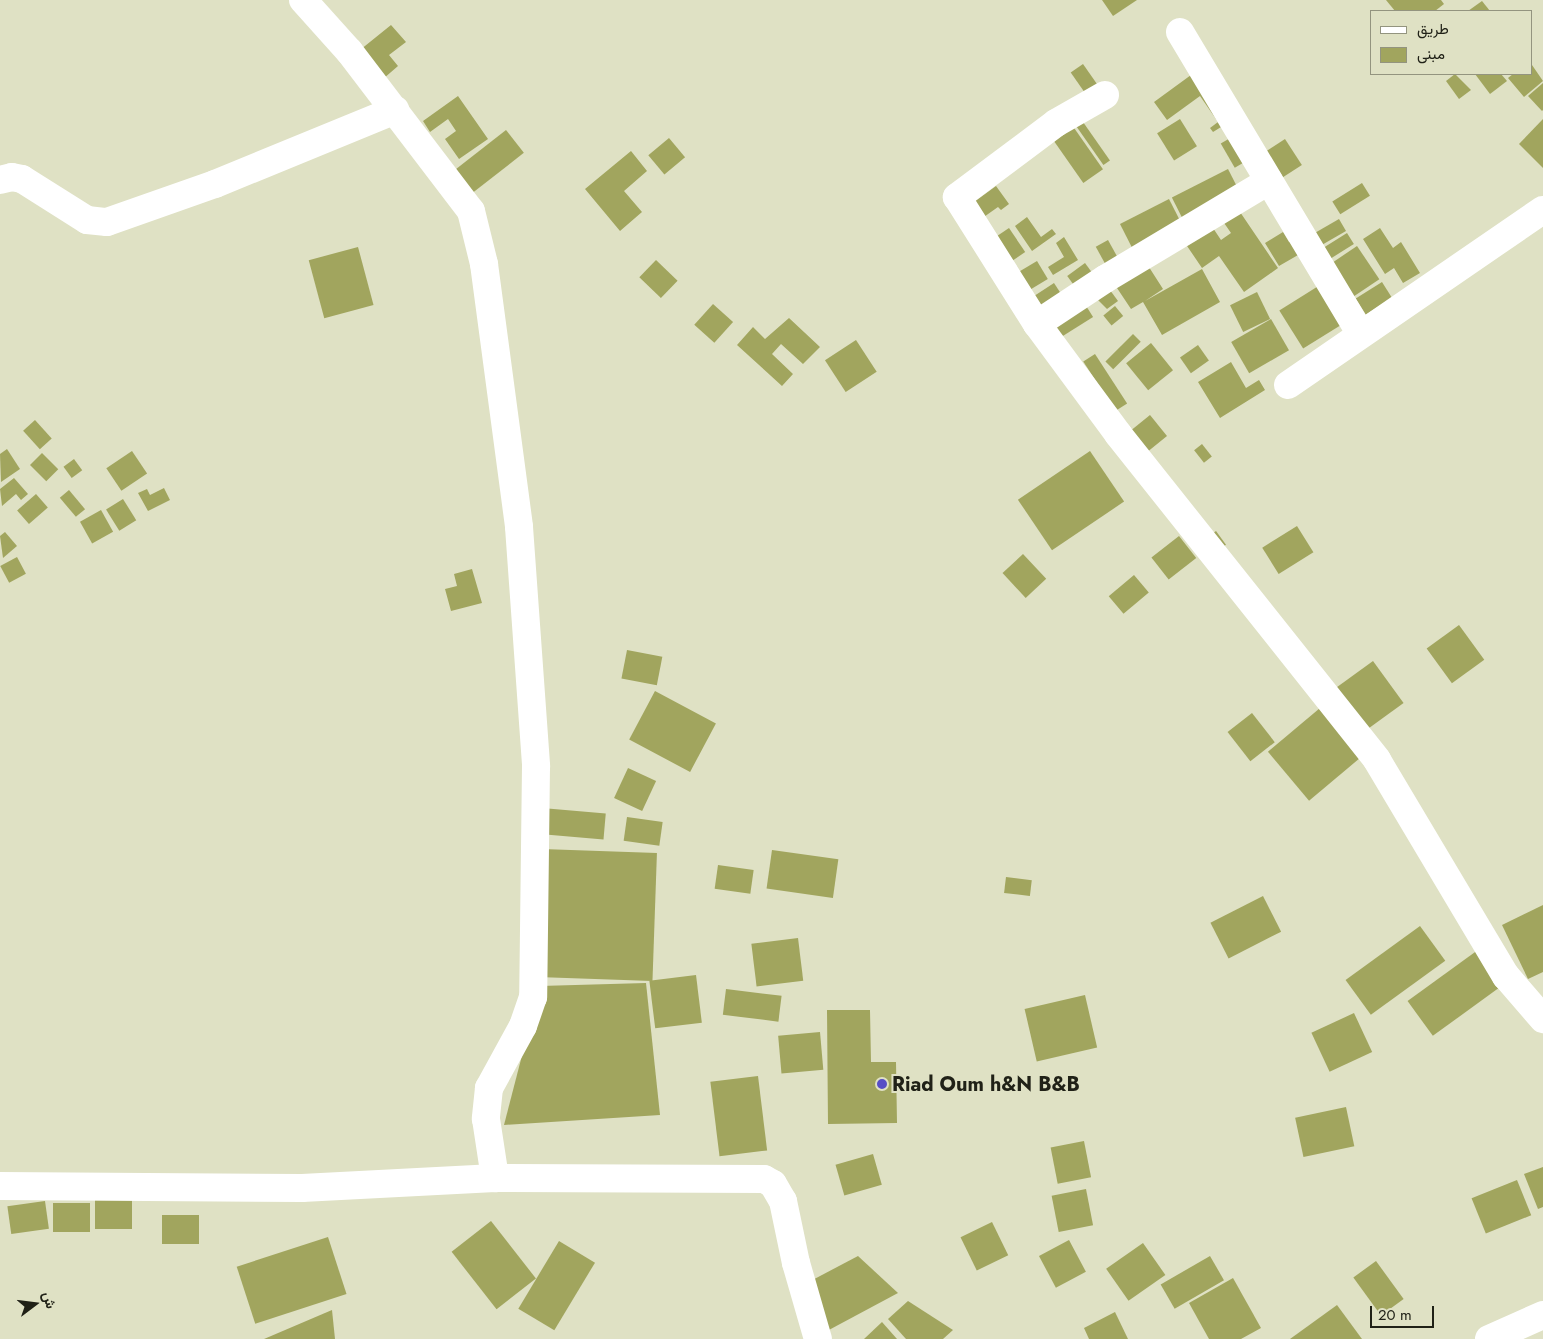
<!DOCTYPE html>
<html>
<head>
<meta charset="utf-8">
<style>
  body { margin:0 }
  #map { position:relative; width:1543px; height:1339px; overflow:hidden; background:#dfe1c4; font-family:Jost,Vazirmatn,sans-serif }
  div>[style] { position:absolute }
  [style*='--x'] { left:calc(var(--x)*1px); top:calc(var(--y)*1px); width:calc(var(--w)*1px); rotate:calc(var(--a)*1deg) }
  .building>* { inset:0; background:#a1a55e; transform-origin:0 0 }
  .minor>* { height:28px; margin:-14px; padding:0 14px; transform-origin:14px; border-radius:14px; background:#fff }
  .dots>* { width:14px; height:14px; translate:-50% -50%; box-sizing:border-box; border:2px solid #dfe1c4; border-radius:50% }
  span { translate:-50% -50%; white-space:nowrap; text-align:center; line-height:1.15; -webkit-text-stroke:4px #dfe1c4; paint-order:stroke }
  .poi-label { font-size:20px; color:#202117; font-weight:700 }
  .left { translate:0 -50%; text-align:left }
  .legend { position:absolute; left:1370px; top:10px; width:162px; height:65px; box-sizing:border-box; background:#dfe1c4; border:1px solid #93947f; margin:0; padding:6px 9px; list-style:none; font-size:15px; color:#202117 }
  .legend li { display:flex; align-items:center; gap:10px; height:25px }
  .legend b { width:25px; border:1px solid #93947f }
  .north { position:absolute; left:10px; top:1279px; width:50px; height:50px; -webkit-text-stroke:4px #dfe1c4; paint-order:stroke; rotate:75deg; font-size:14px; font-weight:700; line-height:20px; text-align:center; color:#202117 }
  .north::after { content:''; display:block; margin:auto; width:18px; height:22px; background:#202117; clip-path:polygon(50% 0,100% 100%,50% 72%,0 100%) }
  .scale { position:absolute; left:1370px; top:1306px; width:64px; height:22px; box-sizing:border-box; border:2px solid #202117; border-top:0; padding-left:6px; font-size:15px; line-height:18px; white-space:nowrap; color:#202117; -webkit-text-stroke:4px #dfe1c4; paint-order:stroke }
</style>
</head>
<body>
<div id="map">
  <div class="building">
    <i style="clip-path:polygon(1102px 0,1137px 0,1113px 16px)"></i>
    <i style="clip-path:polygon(1386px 0,1441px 0,1444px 4px,1435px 11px,1395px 11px)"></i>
    <i style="clip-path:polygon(1482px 1px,1490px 11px,1468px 11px)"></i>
    <i style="clip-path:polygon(391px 25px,406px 42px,389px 55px,398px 66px,383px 79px,360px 50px)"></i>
    <i style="left:1083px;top:64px;width:32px;height:15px;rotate:55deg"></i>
    <i style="clip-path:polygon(1532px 65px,1543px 81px,1524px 97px,1508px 78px,1513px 74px,1532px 74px)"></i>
    <i style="clip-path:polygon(1455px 74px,1471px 90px,1459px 99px,1446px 81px)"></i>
    <i style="clip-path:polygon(1475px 74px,1501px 74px,1507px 81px,1490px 94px)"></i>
    <i style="clip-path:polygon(1191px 75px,1226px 124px,1213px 132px,1210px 128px,1218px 122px,1200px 96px,1167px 120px,1154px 102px)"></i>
    <i style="clip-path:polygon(1543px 83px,1543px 110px,1542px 111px,1528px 96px)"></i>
    <i style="clip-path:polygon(458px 96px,488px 139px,459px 159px,445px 139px,456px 131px,448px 119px,430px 132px,423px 121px)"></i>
    <i style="left:1180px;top:119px;width:32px;height:27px;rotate:58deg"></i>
    <i style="clip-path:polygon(1543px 119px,1543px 168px,1519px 144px)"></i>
    <i style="left:1083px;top:122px;width:47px;height:8px;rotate:55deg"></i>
    <i style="left:1072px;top:125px;width:54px;height:24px;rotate:55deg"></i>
    <i style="left:506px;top:130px;width:29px;height:69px;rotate:52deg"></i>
    <i style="left:1232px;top:137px;width:28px;height:13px;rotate:60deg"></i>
    <i style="left:669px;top:138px;width:25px;height:27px;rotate:50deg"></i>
    <i style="left:1285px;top:139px;width:31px;height:30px;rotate:57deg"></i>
    <i style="clip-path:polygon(631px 151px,647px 171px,624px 191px,642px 212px,620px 231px,585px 189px)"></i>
    <i style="left:1228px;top:169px;width:29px;height:63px;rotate:63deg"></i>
    <i style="left:1362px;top:183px;width:15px;height:35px;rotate:58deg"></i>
    <i style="clip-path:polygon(996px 186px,1009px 204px,1001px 210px,998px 207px,981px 219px,970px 205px)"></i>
    <i style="left:1169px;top:199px;width:28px;height:55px;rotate:63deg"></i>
    <i style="clip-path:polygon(1238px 209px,1278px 268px,1244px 292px,1219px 256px,1202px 268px,1185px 243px,1211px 225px,1221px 240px,1231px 233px,1222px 220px)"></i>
    <i style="clip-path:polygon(1027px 217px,1041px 237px,1052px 229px,1056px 234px,1032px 251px,1015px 226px)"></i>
    <i style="left:1339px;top:219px;width:14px;height:33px;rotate:60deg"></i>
    <i style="left:1009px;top:228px;width:29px;height:22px;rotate:56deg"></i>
    <i style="clip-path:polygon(1380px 228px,1393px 248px,1401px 242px,1420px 273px,1403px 283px,1394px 268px,1385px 274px,1363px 239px)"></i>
    <i style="clip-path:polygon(1283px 232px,1289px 242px,1297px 238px,1305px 251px,1279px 266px,1265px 243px)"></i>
    <i style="left:1347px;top:233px;width:13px;height:32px;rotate:58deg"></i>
    <i style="clip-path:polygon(1064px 237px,1078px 260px,1053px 275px,1048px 267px,1064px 257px,1056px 243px)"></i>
    <i style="left:1108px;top:240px;width:29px;height:14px;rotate:61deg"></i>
    <i style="left:1357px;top:246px;width:40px;height:32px;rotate:56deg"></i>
    <i style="left:358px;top:247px;width:60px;height:51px;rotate:75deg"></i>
    <i style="left:656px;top:260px;width:30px;height:24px;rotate:44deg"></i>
    <i style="left:1037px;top:261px;width:21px;height:27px;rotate:59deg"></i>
    <i style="left:1085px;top:263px;width:19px;height:22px;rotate:54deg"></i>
    <i style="clip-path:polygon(1147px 264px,1163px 289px,1145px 301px,1202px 269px,1220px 302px,1162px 335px,1143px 302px,1131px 309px,1115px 285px)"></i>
    <i style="left:1382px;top:282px;width:19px;height:31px;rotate:58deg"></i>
    <i style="left:1054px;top:283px;width:20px;height:31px;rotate:57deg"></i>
    <i style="left:1320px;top:285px;width:45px;height:48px;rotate:58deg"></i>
    <i style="clip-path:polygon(1107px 286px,1118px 301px,1107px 309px,1094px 296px)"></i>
    <i style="left:1257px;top:292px;width:30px;height:30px;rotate:64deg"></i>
    <i style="left:1083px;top:301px;width:19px;height:38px;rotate:58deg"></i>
    <i style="left:713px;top:304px;width:27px;height:28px;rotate:42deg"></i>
    <i style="left:1115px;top:306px;width:13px;height:15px;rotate:51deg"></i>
    <i style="clip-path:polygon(789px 318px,820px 347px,803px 364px,781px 344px,772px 354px,793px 374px,782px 386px,737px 345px,753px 327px,765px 339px)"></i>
    <i style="left:1271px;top:319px;width:36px;height:46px;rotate:60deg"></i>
    <i style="left:1133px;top:334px;width:11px;height:39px;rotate:45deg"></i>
    <i style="left:856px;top:340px;width:38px;height:37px;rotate:57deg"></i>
    <i style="left:1151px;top:343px;width:35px;height:32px;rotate:51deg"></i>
    <i style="left:1198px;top:345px;width:19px;height:22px;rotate:55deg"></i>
    <i style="left:1095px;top:354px;width:59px;height:14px;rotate:57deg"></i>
    <i style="clip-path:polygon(1231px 362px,1246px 388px,1259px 380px,1265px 390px,1220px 418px,1198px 382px)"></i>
    <i style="left:1150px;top:415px;width:27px;height:27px;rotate:51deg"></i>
    <i style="left:35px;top:420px;width:25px;height:16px;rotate:48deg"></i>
    <i style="left:1202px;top:444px;width:16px;height:10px;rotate:52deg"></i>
    <i style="clip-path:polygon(7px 449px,20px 469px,1px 482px,0 454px)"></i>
    <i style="left:132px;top:451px;width:27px;height:31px;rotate:56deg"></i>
    <i style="left:1090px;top:451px;width:61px;height:87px;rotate:56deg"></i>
    <i style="left:42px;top:453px;width:23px;height:17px;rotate:45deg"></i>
    <i style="left:74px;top:459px;width:14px;height:13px;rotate:54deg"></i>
    <i style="clip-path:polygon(14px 478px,28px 494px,21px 500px,16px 494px,2px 506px,0 489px)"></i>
    <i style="clip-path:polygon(164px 488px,170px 500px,148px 511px,138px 493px,147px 489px,150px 495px)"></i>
    <i style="left:69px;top:490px;width:25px;height:12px;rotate:50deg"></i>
    <i style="left:36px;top:494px;width:18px;height:25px;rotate:49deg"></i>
    <i style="left:123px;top:499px;width:25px;height:20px;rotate:58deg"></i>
    <i style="left:101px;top:510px;width:25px;height:24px;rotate:61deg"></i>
    <i style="left:1297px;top:526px;width:31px;height:41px;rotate:58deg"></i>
    <i style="left:1216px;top:531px;width:17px;height:10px;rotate:54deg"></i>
    <i style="clip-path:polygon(5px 532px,17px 546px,3px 558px,0 536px)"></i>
    <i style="left:1179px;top:536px;width:28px;height:35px;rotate:52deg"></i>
    <i style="left:1023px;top:554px;width:34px;height:28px;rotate:47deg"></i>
    <i style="left:17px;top:557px;width:19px;height:19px;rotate:62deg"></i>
    <i style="clip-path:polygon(472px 569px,482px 603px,451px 611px,445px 589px,457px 586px,454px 574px)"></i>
    <i style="left:1134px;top:575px;width:23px;height:33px;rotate:50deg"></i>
    <i style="left:1459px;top:625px;width:43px;height:40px;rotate:54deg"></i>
    <i style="left:627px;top:650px;width:36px;height:29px;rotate:11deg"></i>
    <i style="left:1373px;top:661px;width:52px;height:49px;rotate:54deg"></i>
    <i style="left:655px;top:691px;width:69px;height:55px;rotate:28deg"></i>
    <i style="left:1320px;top:708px;width:64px;height:68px;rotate:50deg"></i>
    <i style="left:1252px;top:713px;width:37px;height:31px;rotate:52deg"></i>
    <i style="left:628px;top:768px;width:31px;height:33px;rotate:25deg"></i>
    <i style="left:542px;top:808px;width:64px;height:26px;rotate:5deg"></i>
    <i style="left:627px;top:817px;width:36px;height:24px;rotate:8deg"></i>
    <i style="left:542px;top:849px;width:115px;height:128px;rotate:2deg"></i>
    <i style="left:772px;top:850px;width:67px;height:39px;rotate:8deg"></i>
    <i style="left:718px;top:865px;width:36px;height:24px;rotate:8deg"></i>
    <i style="left:1006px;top:877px;width:26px;height:16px;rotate:7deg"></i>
    <i style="left:1263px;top:896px;width:40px;height:59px;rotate:63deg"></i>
    <i style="clip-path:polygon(1543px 905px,1543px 972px,1528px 979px,1502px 925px)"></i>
    <i style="left:1420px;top:926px;width:43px;height:92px;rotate:54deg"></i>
    <i style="left:798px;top:938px;width:43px;height:47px;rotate:83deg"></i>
    <i style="left:1482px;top:947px;width:43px;height:92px;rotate:54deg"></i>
    <i style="left:696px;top:975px;width:48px;height:47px;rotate:83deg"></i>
    <i style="clip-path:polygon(646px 983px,660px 1115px,504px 1125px,540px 986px)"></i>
    <i style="left:726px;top:989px;width:56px;height:26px;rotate:7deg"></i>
    <i style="left:1085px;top:995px;width:54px;height:62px;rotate:77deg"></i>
    <i style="clip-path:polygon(827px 1010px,870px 1010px,871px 1062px,896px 1062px,897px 1123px,828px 1124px)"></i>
    <i style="left:1354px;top:1013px;width:43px;height:47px;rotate:65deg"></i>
    <i style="left:820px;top:1032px;width:38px;height:42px;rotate:85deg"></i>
    <i style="left:758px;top:1076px;width:75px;height:48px;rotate:83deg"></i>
    <i style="left:1346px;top:1107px;width:40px;height:52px;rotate:78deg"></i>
    <i style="left:1084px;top:1141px;width:37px;height:34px;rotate:79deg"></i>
    <i style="left:873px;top:1154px;width:32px;height:39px;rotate:74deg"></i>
    <i style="clip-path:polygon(1543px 1167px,1543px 1207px,1538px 1209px,1524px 1174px)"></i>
    <i style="left:1517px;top:1180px;width:38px;height:49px;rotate:68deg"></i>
    <i style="left:1086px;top:1189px;width:37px;height:35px;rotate:79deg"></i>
    <i style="left:132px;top:1200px;width:29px;height:37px;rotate:90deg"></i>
    <i style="left:45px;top:1201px;width:28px;height:38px;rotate:82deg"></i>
    <i style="left:53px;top:1203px;width:37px;height:29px"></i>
    <i style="left:199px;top:1215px;width:29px;height:37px;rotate:90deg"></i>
    <i style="left:491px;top:1221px;width:73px;height:50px;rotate:52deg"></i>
    <i style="left:992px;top:1222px;width:37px;height:35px;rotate:64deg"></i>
    <i style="left:328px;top:1237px;width:60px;height:96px;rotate:72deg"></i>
    <i style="left:1069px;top:1240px;width:36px;height:34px;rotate:62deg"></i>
    <i style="left:559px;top:1241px;width:42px;height:79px;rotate:31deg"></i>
    <i style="left:1143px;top:1243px;width:39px;height:45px;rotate:55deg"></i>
    <i style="clip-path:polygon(858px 1256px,898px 1293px,827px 1331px,803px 1285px)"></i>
    <i style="left:1210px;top:1256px;width:28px;height:57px;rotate:60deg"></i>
    <i style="left:1376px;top:1261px;width:47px;height:28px;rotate:54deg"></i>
    <i style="clip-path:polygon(1233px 1278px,1261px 1328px,1241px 1339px,1209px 1339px,1189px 1303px)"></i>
    <i style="clip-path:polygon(908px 1301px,953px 1330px,943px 1339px,906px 1339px,888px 1319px)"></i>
    <i style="clip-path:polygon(1337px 1305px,1362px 1339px,1290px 1339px)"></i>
    <i style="clip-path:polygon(332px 1310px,335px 1339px,264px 1339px)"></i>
    <i style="clip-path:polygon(1115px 1312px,1128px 1339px,1089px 1339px,1084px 1328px)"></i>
    <i style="clip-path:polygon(882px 1322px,897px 1339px,864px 1339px)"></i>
  </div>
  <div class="minor">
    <i style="--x:303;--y:0;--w:69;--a:48"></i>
    <i style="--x:349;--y:51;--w:201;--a:52.7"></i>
    <i style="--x:471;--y:211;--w:55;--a:76.2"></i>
    <i style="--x:484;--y:264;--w:265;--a:82.4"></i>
    <i style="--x:519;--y:527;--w:240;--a:85.9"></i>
    <i style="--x:536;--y:766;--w:231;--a:90.7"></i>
    <i style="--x:533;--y:997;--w:31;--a:109"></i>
    <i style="--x:523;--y:1026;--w:71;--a:118.7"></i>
    <i style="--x:489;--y:1088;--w:31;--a:96"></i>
    <i style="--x:486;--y:1119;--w:60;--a:81.3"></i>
    <i style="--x:495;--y:1178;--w:269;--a:0.2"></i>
    <i style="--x:764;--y:1179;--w:10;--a:29"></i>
    <i style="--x:773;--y:1184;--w:20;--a:60"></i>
    <i style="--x:783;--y:1201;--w:63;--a:78.2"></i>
    <i style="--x:796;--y:1263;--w:79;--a:73.9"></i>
    <i style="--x:1180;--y:32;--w:352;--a:59.1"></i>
    <i style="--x:1105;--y:95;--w:56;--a:150.3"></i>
    <i style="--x:1056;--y:123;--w:124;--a:143.2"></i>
    <i style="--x:957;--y:197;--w:150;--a:57.8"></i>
    <i style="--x:1037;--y:324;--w:137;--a:53.6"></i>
    <i style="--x:1118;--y:434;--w:416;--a:51.5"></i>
    <i style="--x:1377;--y:760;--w:252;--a:59.2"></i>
    <i style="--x:1506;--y:976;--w:57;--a:49.3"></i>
    <i style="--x:0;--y:180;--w:12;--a:-14"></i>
    <i style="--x:12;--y:177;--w:10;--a:11"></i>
    <i style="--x:22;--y:179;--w:77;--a:32.2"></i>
    <i style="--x:87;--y:220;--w:20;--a:6"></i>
    <i style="--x:107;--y:222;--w:114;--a:-19.4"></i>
    <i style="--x:215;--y:184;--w:195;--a:-22.3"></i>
    <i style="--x:1037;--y:324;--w:82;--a:-33.5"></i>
    <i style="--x:1105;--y:279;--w:191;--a:-30.9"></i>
    <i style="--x:1288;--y:385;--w:309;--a:-34.5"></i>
    <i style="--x:0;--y:1186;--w:302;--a:0.4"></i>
    <i style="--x:302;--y:1188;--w:193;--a:-3"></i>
    <i style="--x:1489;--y:1339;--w:59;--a:-24"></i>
  </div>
  <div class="dots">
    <i style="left:882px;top:1084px;background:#574ec6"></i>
  </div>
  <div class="poi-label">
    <span class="left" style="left:892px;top:1084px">Riad Oum h&amp;N B&amp;B</span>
  </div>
  <ul class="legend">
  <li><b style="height:6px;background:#fff"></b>طريق</li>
  <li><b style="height:14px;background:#a1a55e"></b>مبنى</li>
  </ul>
  <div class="north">ش</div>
  <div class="scale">20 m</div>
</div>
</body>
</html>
